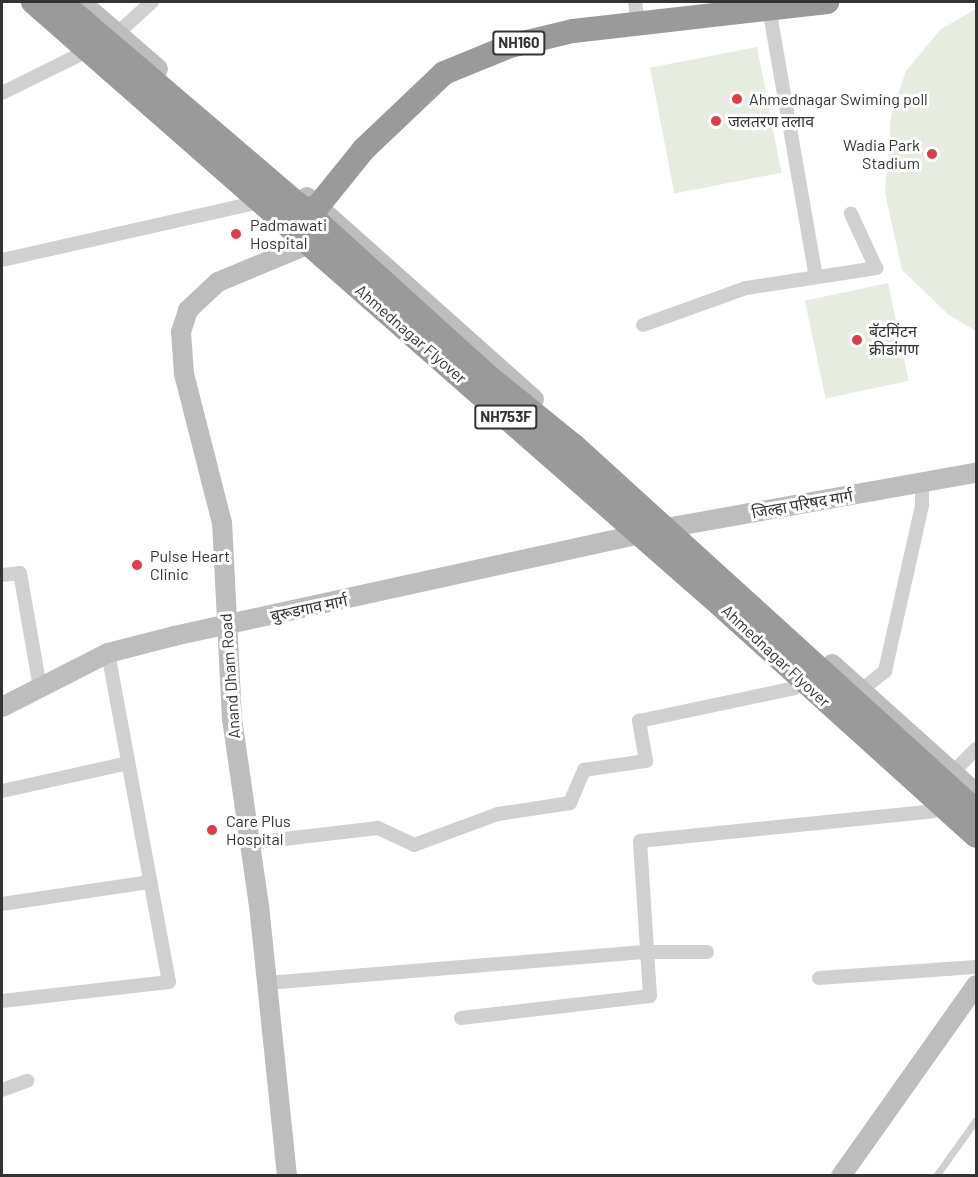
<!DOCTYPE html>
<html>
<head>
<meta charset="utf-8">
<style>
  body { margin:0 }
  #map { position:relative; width:978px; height:1177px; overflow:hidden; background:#fff; font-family:Barlow,"Noto Sans Devanagari",sans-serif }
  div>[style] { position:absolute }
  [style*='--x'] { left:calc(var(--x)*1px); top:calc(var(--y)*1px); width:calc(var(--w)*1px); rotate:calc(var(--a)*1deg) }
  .green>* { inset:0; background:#e6ecdf; transform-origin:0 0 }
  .lane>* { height:7px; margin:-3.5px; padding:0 3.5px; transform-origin:3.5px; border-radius:3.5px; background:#d0d0d0 }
  .street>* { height:14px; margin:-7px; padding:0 7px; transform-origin:7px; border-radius:7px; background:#d0d0d0 }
  .secondary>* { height:20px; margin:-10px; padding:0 10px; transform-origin:10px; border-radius:10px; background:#bdbdbd }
  .highway>* { height:24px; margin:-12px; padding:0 12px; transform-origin:12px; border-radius:12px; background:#9a9a9a }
  .highway-bridge>* { height:24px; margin:-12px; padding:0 12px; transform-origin:12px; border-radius:12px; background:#9a9a9a }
  .dots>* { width:16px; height:16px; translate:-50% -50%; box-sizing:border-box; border:3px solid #fff; border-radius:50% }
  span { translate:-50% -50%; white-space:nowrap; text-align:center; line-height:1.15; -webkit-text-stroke:6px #fff; paint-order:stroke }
  .shield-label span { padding:2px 4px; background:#fff; border:2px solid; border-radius:4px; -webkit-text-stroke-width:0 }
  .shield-label { font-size:15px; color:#333; font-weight:700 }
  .poi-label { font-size:16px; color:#333 }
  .left { translate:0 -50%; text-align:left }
  .right { translate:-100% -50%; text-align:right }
  .street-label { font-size:16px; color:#333 }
  .frame { position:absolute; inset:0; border:3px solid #333; pointer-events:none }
</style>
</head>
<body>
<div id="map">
  <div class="green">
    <i style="clip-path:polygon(976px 9px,976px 331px,949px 315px,902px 270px,885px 193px,891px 116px,906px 71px,941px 29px)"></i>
    <i style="left:757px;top:47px;width:128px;height:109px;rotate:79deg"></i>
    <i style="left:888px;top:283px;width:100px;height:85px;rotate:78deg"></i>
  </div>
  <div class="lane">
    <i style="--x:936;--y:1176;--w:69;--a:-54.5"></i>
  </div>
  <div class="street">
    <i style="--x:635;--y:2;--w:21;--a:82"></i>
    <i style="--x:769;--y:8;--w:273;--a:80.1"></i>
    <i style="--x:111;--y:39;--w:55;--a:-42.1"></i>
    <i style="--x:2;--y:93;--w:99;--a:-26.3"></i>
    <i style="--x:2;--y:260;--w:268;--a:-12.7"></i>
    <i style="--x:643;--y:325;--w:109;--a:-19.8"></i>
    <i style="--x:746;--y:288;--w:132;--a:-8.7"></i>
    <i style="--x:876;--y:268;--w:60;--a:-114.8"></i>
    <i style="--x:2;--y:575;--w:18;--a:-6"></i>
    <i style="--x:20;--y:573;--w:117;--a:80.1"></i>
    <i style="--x:861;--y:690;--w:31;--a:-38"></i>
    <i style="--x:885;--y:671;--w:170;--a:-77.4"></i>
    <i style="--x:922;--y:505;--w:23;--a:-90"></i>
    <i style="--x:953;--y:772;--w:33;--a:-45"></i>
    <i style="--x:2;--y:791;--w:129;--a:-12.5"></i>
    <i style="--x:250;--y:843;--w:129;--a:-6.7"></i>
    <i style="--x:378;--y:828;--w:40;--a:25"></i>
    <i style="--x:414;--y:845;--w:90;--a:-20.3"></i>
    <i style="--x:498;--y:814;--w:73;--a:-8.7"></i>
    <i style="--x:570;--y:803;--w:36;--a:-67"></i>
    <i style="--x:584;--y:770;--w:63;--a:-8.3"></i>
    <i style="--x:646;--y:761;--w:41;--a:-99.9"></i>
    <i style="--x:639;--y:721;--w:159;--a:-11.9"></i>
    <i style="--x:2;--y:904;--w:150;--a:-8.5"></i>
    <i style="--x:819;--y:978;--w:157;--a:-4"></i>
    <i style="--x:267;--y:983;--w:381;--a:-4.7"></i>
    <i style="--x:647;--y:952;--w:60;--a:0"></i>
    <i style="--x:2;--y:1001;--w:168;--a:-6.5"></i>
    <i style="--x:169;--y:982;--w:335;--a:-100.5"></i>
    <i style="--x:461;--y:1018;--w:190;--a:-6.6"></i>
    <i style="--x:650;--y:996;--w:155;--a:-93.7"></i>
    <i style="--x:640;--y:841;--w:295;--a:-5.8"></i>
    <i style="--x:2;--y:1090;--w:27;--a:-20"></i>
  </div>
  <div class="secondary">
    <i style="--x:81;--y:2;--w:102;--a:41"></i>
    <i style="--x:307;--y:197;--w:304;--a:41.7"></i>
    <i style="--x:832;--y:664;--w:193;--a:41.9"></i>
    <i style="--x:2;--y:707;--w:119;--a:-27"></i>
    <i style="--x:108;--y:653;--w:68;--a:-14.4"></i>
    <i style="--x:174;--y:636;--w:515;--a:-12.34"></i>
    <i style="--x:677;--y:526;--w:304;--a:-10.1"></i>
    <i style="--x:287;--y:1176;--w:271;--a:-95.9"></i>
    <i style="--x:259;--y:906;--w:189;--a:-98.2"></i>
    <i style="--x:232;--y:719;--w:196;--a:-92.9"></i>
    <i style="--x:222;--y:523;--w:154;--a:-104.3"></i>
    <i style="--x:184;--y:374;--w:42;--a:-94.1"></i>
    <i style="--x:181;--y:332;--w:23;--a:-72"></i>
    <i style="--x:188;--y:310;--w:41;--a:-43"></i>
    <i style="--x:218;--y:282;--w:91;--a:-22.6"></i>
    <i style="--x:841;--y:1176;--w:234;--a:-54.7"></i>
  </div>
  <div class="highway">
    <i style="--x:288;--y:218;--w:32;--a:-22"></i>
    <i style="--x:318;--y:206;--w:73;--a:-51.1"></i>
    <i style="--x:364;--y:149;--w:110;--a:-43.5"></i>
    <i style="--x:444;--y:73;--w:71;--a:-22.2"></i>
    <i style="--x:510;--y:46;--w:65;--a:-13.4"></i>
    <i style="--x:573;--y:31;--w:256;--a:-6.5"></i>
  </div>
  <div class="highway-bridge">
    <i style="--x:33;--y:2;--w:922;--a:41.26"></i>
    <i style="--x:726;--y:610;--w:337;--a:42.1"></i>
    <i style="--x:61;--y:2;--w:313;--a:40.5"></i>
    <i style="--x:299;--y:205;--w:256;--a:42.2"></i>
    <i style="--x:489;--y:377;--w:108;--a:39"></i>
    <i style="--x:573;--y:445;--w:544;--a:42.25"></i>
  </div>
  <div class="dots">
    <i style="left:737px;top:99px;background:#e63946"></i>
    <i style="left:716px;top:121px;background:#e63946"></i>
    <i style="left:932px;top:154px;background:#e63946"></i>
    <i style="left:236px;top:234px;background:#e63946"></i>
    <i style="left:857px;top:340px;background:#e63946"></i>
    <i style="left:137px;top:565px;background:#e63946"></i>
    <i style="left:212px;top:830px;background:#e63946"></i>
  </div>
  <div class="shield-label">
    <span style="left:519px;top:43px">NH160</span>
    <span style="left:506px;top:417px">NH753F</span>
  </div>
  <div class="poi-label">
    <span class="left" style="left:749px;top:99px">Ahmednagar Swiming poll</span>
    <span class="left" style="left:728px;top:121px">जलतरण तलाव</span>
    <span class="right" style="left:920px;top:154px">Wadia Park<br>Stadium</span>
    <span class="left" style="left:250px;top:234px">Padmawati<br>Hospital</span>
    <span class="left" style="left:869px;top:340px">बॅटमिंटन<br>क्रीडांगण</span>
    <span class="left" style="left:150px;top:565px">Pulse Heart<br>Clinic</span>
    <span class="left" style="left:226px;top:830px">Care Plus<br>Hospital</span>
  </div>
  <div class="street-label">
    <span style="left:411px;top:334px;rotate:41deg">Ahmednagar Flyover</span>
    <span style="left:802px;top:504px;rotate:-10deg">जिल्हा परिषद मार्ग</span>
    <span style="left:309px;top:608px;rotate:-12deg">बुरूडगाव मार्ग</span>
    <span style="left:776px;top:656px;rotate:43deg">Ahmednagar Flyover</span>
    <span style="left:230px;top:676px;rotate:-94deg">Anand Dham Road</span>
  </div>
  <div class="frame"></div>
</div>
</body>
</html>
